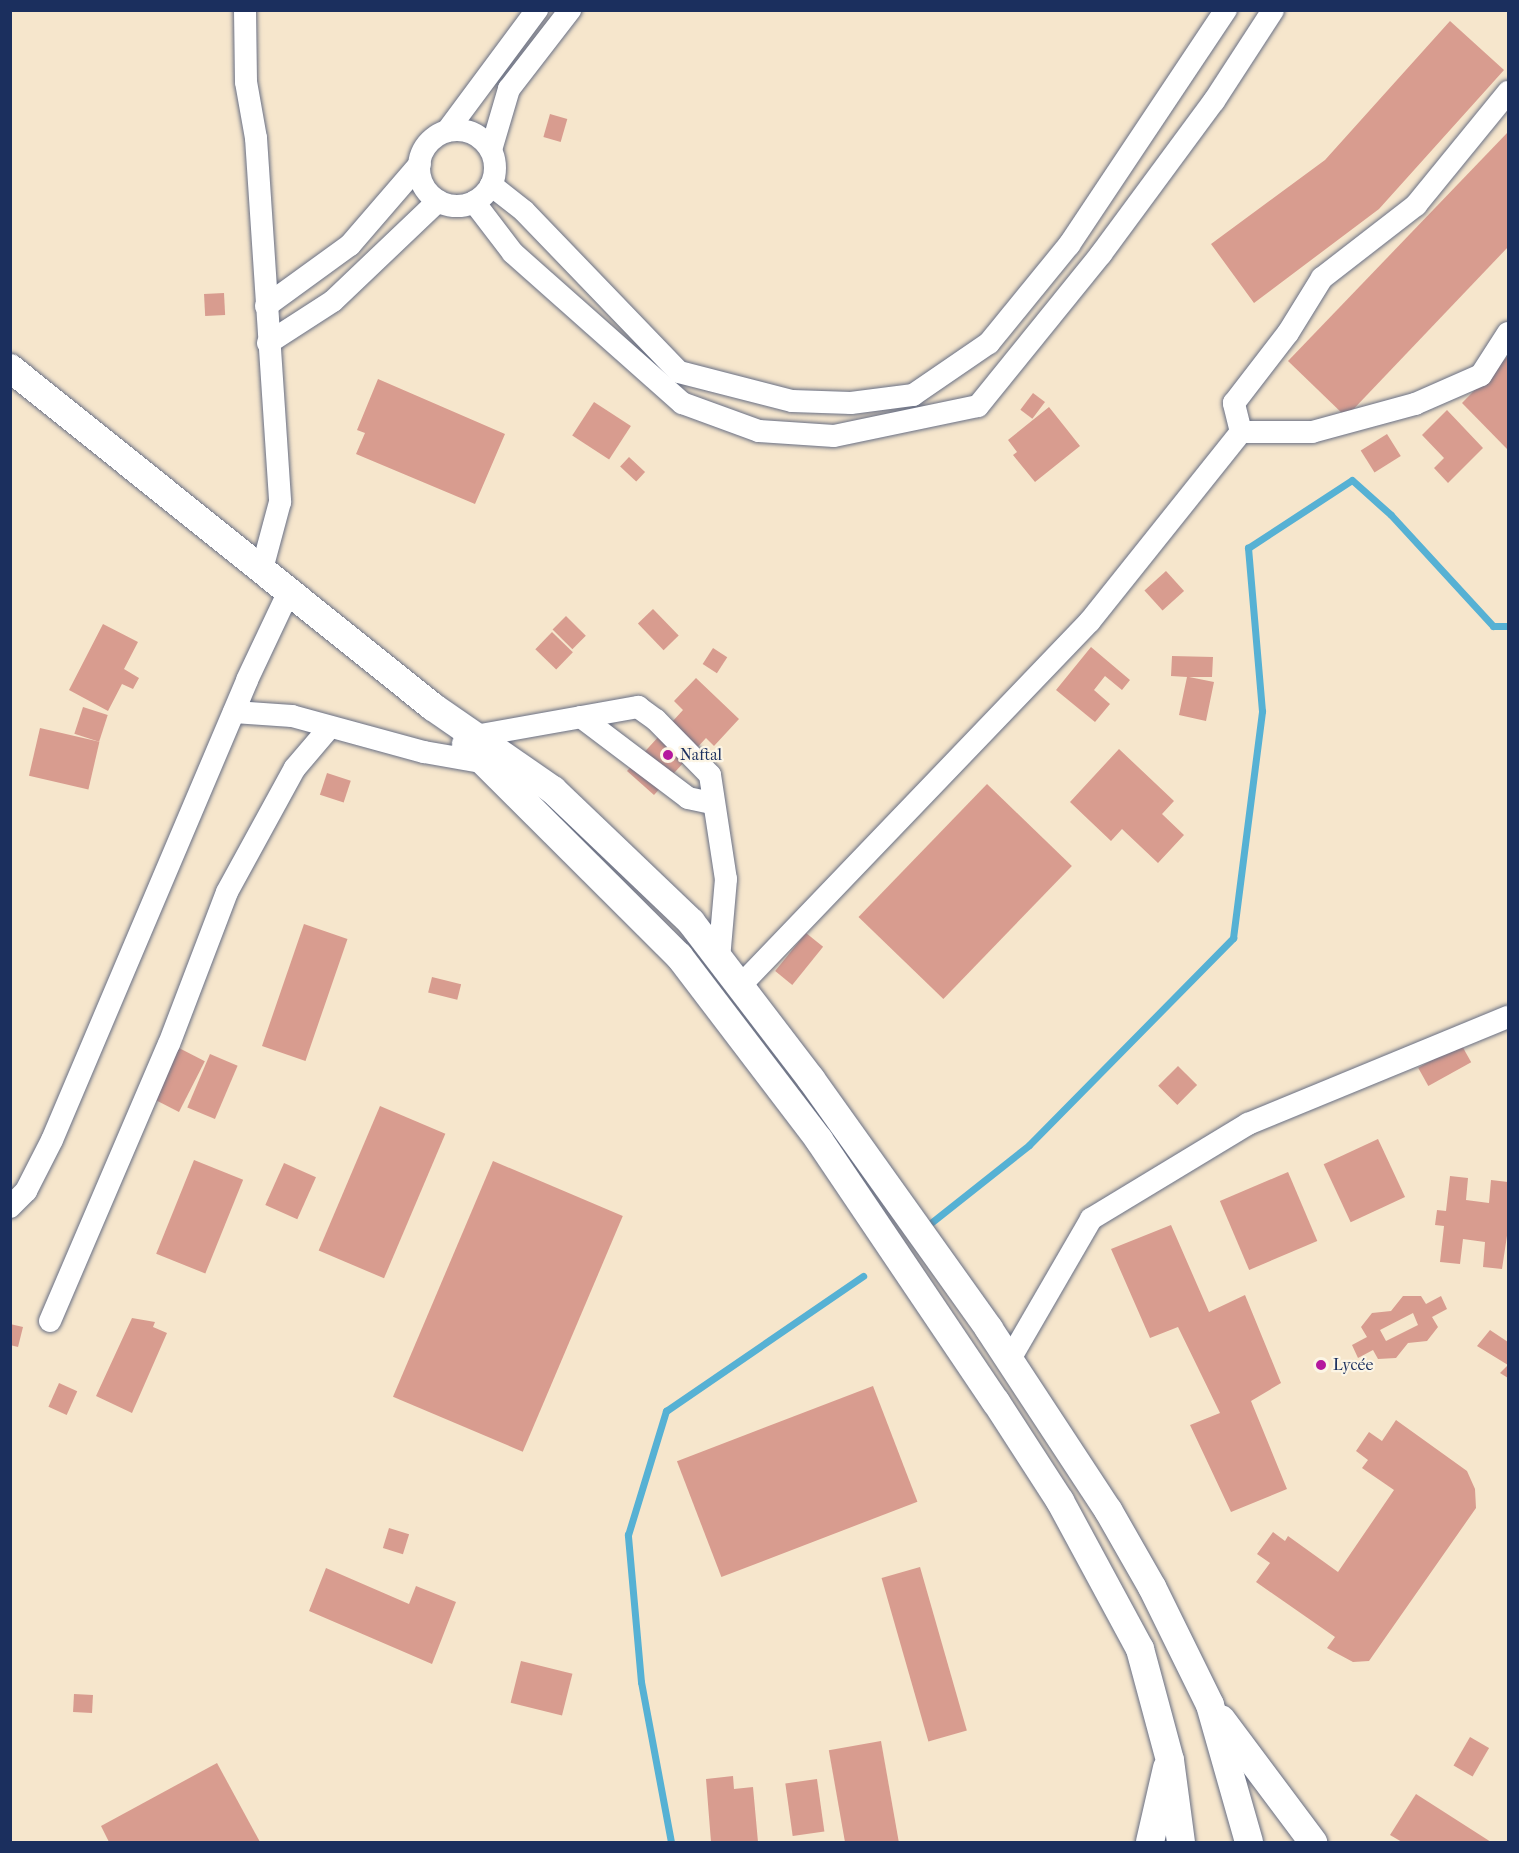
<!DOCTYPE html>
<html>
<head>
<meta charset="utf-8">
<style>
  body { margin:0 }
  #map { position:relative; width:1519px; height:1853px; overflow:hidden; background:#f6e6cc; font-family:"IM FELL French Canon",serif }
  div>[style] { position:absolute }
  [style*='--x'] { left:calc(var(--x)*1px); top:calc(var(--y)*1px); width:calc(var(--w)*1px); rotate:calc(var(--a)*1deg) }
  .stream>* { height:7px; margin:-3.5px; padding:0 3.5px; transform-origin:3.5px; border-radius:3.5px; background:#56b1d4 }
  .building>* { inset:0; background:#d89c8f; transform-origin:0 0 }
  .roads { filter:drop-shadow(0 0 2px #686f84) drop-shadow(0 0 2px #686f84) }
  .minor>* { height:22px; margin:-11px; padding:0 11px; transform-origin:11px; border-radius:11px; background:#fff }
  .minor>.ring { margin:-11px; padding:0; box-sizing:content-box; background:none; border:22px solid #fff; border-radius:50% }
  .major>* { height:28px; margin:-14px; padding:0 14px; transform-origin:14px; border-radius:14px; background:#fff }
  .dots>* { width:16px; height:16px; translate:-50% -50%; box-sizing:border-box; border:3px solid #fcf5e5; border-radius:50% }
  span { translate:-50% -50%; white-space:nowrap; text-align:center; line-height:1.15; -webkit-text-stroke:4.5px #fcf5e5; paint-order:stroke }
  .poi-label { font-size:16px; color:#1b2f5e }
  .left { translate:0 -50%; text-align:left }
  .frame { position:absolute; inset:0; border:12px solid #1b2f5e; pointer-events:none }
</style>
</head>
<body>
<div id="map">
  <div class="stream">
    <i style="--x:932;--y:1222;--w:124;--a:-38.4"></i>
    <i style="--x:1029;--y:1145;--w:291;--a:-45.4"></i>
    <i style="--x:1233;--y:938;--w:229;--a:-82.7"></i>
    <i style="--x:1262;--y:711;--w:164;--a:-94.9"></i>
    <i style="--x:1248;--y:548;--w:124;--a:-33.2"></i>
    <i style="--x:1352;--y:480;--w:52;--a:41.9"></i>
    <i style="--x:1391;--y:515;--w:151;--a:47.4"></i>
    <i style="--x:1493;--y:626;--w:15;--a:0"></i>
    <i style="--x:671;--y:1842;--w:163;--a:-100.6"></i>
    <i style="--x:641;--y:1682;--w:148;--a:-95.1"></i>
    <i style="--x:628;--y:1535;--w:130;--a:-73"></i>
    <i style="--x:666;--y:1411;--w:239;--a:-34.4"></i>
  </div>
  <div class="building">
    <i style="clip-path:polygon(1450px 21px,1504px 70px,1379px 209px,1254px 303px,1211px 244px,1325px 160px)"></i>
    <i style="left:550px;top:114px;width:18px;height:24px;rotate:16deg"></i>
    <i style="clip-path:polygon(1508px 132px,1508px 247px,1346px 417px,1288px 361px)"></i>
    <i style="left:224px;top:293px;width:22px;height:20px;rotate:87deg"></i>
    <i style="clip-path:polygon(1508px 356px,1508px 450px,1462px 403px)"></i>
    <i style="clip-path:polygon(378px 379px,505px 434px,475px 504px,356px 454px,365px 433px,357px 430px)"></i>
    <i style="left:1033px;top:393px;width:15px;height:21px;rotate:37deg"></i>
    <i style="left:594px;top:402px;width:44px;height:40px;rotate:33deg"></i>
    <i style="clip-path:polygon(1049px 407px,1080px 446px,1035px 482px,1013px 455px,1017px 452px,1008px 440px)"></i>
    <i style="clip-path:polygon(1447px 410px,1483px 448px,1448px 483px,1434px 468px,1444px 458px,1422px 435px)"></i>
    <i style="left:1387px;top:434px;width:26px;height:31px;rotate:58deg"></i>
    <i style="left:629px;top:457px;width:22px;height:13px;rotate:43deg"></i>
    <i style="left:1166px;top:571px;width:27px;height:29px;rotate:48deg"></i>
    <i style="left:653px;top:609px;width:37px;height:21px;rotate:46deg"></i>
    <i style="left:566px;top:616px;width:28px;height:19px;rotate:45deg"></i>
    <i style="clip-path:polygon(103px 624px,138px 642px,124px 669px,139px 678px,133px 689px,122px 684px,108px 711px,69px 690px)"></i>
    <i style="left:552px;top:632px;width:29px;height:24px;rotate:44deg"></i>
    <i style="clip-path:polygon(1091px 647px,1130px 680px,1122px 690px,1105px 676px,1094px 690px,1110px 704px,1095px 722px,1056px 690px)"></i>
    <i style="left:713px;top:648px;width:17px;height:19px;rotate:33deg"></i>
    <i style="clip-path:polygon(1172px 656px,1213px 657px,1212px 677px,1189px 677px,1214px 682px,1206px 721px,1179px 715px,1187px 677px,1171px 676px)"></i>
    <i style="clip-path:polygon(696px 678px,739px 719px,714px 746px,706px 738px,654px 795px,627px 771px,683px 710px,674px 701px)"></i>
    <i style="left:83px;top:707px;width:26px;height:28px;rotate:18deg"></i>
    <i style="left:40px;top:728px;width:61px;height:49px;rotate:13deg"></i>
    <i style="clip-path:polygon(1119px 749px,1174px 801px,1162px 814px,1184px 835px,1158px 863px,1122px 829px,1111px 841px,1070px 802px)"></i>
    <i style="left:327px;top:773px;width:25px;height:23px;rotate:18deg"></i>
    <i style="left:987px;top:784px;width:118px;height:185px;rotate:44deg"></i>
    <i style="left:304px;top:924px;width:46px;height:129px;rotate:19deg"></i>
    <i style="left:806px;top:933px;width:22px;height:49px;rotate:39deg"></i>
    <i style="left:432px;top:977px;width:30px;height:16px;rotate:14deg"></i>
    <i style="left:1461px;top:1044px;width:21px;height:49px;rotate:61deg"></i>
    <i style="left:179px;top:1048px;width:29px;height:57px;rotate:27deg"></i>
    <i style="left:210px;top:1054px;width:30px;height:58px;rotate:23deg"></i>
    <i style="left:1178px;top:1066px;width:27px;height:28px;rotate:45deg"></i>
    <i style="left:380px;top:1106px;width:71px;height:157px;rotate:23deg"></i>
    <i style="left:1378px;top:1139px;width:64px;height:60px;rotate:65deg"></i>
    <i style="left:194px;top:1160px;width:53px;height:101px;rotate:22deg"></i>
    <i style="left:493px;top:1161px;width:141px;height:256px;rotate:23deg"></i>
    <i style="left:284px;top:1163px;width:35px;height:46px;rotate:24deg"></i>
    <i style="left:1288px;top:1172px;width:75px;height:74px;rotate:67deg"></i>
    <i style="clip-path:polygon(1450px 1176px,1468px 1178px,1466px 1200px,1489px 1203px,1491px 1180px,1508px 1182px,1508px 1229px,1502px 1269px,1483px 1267px,1485px 1242px,1463px 1239px,1460px 1264px,1440px 1262px,1444px 1226px,1435px 1225px,1437px 1210px,1446px 1211px)"></i>
    <i style="clip-path:polygon(1171px 1225px,1209px 1312px,1245px 1295px,1281px 1383px,1251px 1401px,1287px 1489px,1231px 1512px,1190px 1425px,1220px 1413px,1178px 1327px,1150px 1338px,1111px 1249px)"></i>
    <i style="clip-path:polygon(evenodd,1403px 1296px,1421px 1296px,1426px 1304px,1441px 1296px,1447px 1309px,1432px 1317px,1438px 1327px,1427px 1341px,1408px 1343px,1396px 1358px,1378px 1359px,1373px 1350px,1358px 1358px,1352px 1345px,1367px 1337px,1361px 1327px,1372px 1313px,1391px 1311px,1403px 1296px,1413px 1313px,1418px 1325px,1386px 1341px,1380px 1330px,1413px 1313px)"></i>
    <i style="clip-path:polygon(132px 1318px,155px 1322px,153px 1327px,167px 1333px,132px 1413px,96px 1396px)"></i>
    <i style="clip-path:polygon(10px 1324px,23px 1327px,18px 1347px,10px 1345px)"></i>
    <i style="clip-path:polygon(1490px 1330px,1508px 1342px,1508px 1378px,1500px 1373px,1508px 1365px,1477px 1346px)"></i>
    <i style="left:59px;top:1383px;width:20px;height:26px;rotate:24deg"></i>
    <i style="left:873px;top:1386px;width:124px;height:210px;rotate:69deg"></i>
    <i style="clip-path:polygon(1396px 1420px,1467px 1471px,1475px 1489px,1476px 1508px,1369px 1661px,1353px 1662px,1327px 1648px,1335px 1637px,1256px 1582px,1270px 1563px,1257px 1554px,1273px 1532px,1285px 1541px,1288px 1536px,1338px 1572px,1394px 1490px,1362px 1468px,1368px 1460px,1356px 1451px,1369px 1432px,1382px 1441px)"></i>
    <i style="left:389px;top:1528px;width:21px;height:21px;rotate:17deg"></i>
    <i style="left:920px;top:1567px;width:170px;height:40px;rotate:74deg"></i>
    <i style="clip-path:polygon(326px 1568px,409px 1604px,416px 1586px,456px 1602px,432px 1664px,309px 1611px)"></i>
    <i style="left:521px;top:1661px;width:53px;height:43px;rotate:14deg"></i>
    <i style="left:74px;top:1694px;width:19px;height:18px;rotate:3deg"></i>
    <i style="left:1470px;top:1737px;width:22px;height:33px;rotate:30deg"></i>
    <i style="left:881px;top:1741px;width:103px;height:53px;rotate:80deg"></i>
    <i style="clip-path:polygon(217px 1763px,260px 1842px,109px 1842px,101px 1826px)"></i>
    <i style="clip-path:polygon(733px 1776px,734px 1789px,753px 1787px,758px 1842px,711px 1842px,706px 1779px)"></i>
    <i style="left:817px;top:1779px;width:53px;height:32px;rotate:82deg"></i>
    <i style="clip-path:polygon(1416px 1794px,1491px 1842px,1402px 1842px,1390px 1835px)"></i>
  </div>
  <div class="roads">
    <div class="minor">
      <i style="--x:245;--y:10;--w:72;--a:89.2"></i>
      <i style="--x:246;--y:82;--w:57;--a:79.9"></i>
      <i style="--x:256;--y:138;--w:365;--a:86.2"></i>
      <i style="--x:280;--y:502;--w:69;--a:105"></i>
      <i class="ring" style="left:419px;top:130px;width:54px;height:54px"></i>
      <i style="--x:447;--y:131;--w:151;--a:-53.4"></i>
      <i style="--x:491;--y:150;--w:64;--a:-73.6"></i>
      <i style="--x:509;--y:89;--w:100;--a:-52.3"></i>
      <i style="--x:491;--y:185;--w:42;--a:38.2"></i>
      <i style="--x:524;--y:211;--w:223;--a:46.1"></i>
      <i style="--x:679;--y:372;--w:117;--a:14.4"></i>
      <i style="--x:792;--y:401;--w:59;--a:1.9"></i>
      <i style="--x:851;--y:403;--w:63;--a:-7.4"></i>
      <i style="--x:913;--y:395;--w:92;--a:-34.4"></i>
      <i style="--x:989;--y:343;--w:127;--a:-50.8"></i>
      <i style="--x:1069;--y:245;--w:283;--a:-56.3"></i>
      <i style="--x:474;--y:202;--w:64;--a:52.6"></i>
      <i style="--x:513;--y:253;--w:226;--a:41.6"></i>
      <i style="--x:682;--y:403;--w:82;--a:20"></i>
      <i style="--x:759;--y:431;--w:75;--a:3.8"></i>
      <i style="--x:834;--y:436;--w:147;--a:-11.8"></i>
      <i style="--x:978;--y:406;--w:196;--a:-51"></i>
      <i style="--x:1101;--y:254;--w:190;--a:-53.6"></i>
      <i style="--x:1214;--y:101;--w:108;--a:-57"></i>
      <i style="--x:266;--y:306;--w:104;--a:-36"></i>
      <i style="--x:350;--y:245;--w:107;--a:-49.2"></i>
      <i style="--x:268;--y:343;--w:77;--a:-32.9"></i>
      <i style="--x:333;--y:301;--w:145;--a:-43.6"></i>
      <i style="--x:1241;--y:432;--w:30;--a:-104"></i>
      <i style="--x:1234;--y:403;--w:88;--a:-52.4"></i>
      <i style="--x:1288;--y:333;--w:65;--a:-58.3"></i>
      <i style="--x:1322;--y:278;--w:119;--a:-37.8"></i>
      <i style="--x:1416;--y:205;--w:146;--a:-50.8"></i>
      <i style="--x:1241;--y:432;--w:71;--a:0"></i>
      <i style="--x:1312;--y:432;--w:107;--a:-15.2"></i>
      <i style="--x:1415;--y:404;--w:72;--a:-23.7"></i>
      <i style="--x:1481;--y:375;--w:50;--a:-57.3"></i>
      <i style="--x:234;--y:712;--w:58;--a:3.9"></i>
      <i style="--x:292;--y:716;--w:137;--a:15.3"></i>
      <i style="--x:424;--y:752;--w:59;--a:9.8"></i>
      <i style="--x:581;--y:717;--w:134;--a:37.1"></i>
      <i style="--x:688;--y:798;--w:25;--a:12"></i>
      <i style="--x:475;--y:736;--w:166;--a:-10.1"></i>
      <i style="--x:638;--y:707;--w:22;--a:36"></i>
      <i style="--x:656;--y:720;--w:77;--a:45.5"></i>
      <i style="--x:710;--y:775;--w:105;--a:81.3"></i>
      <i style="--x:726;--y:879;--w:80;--a:95"></i>
      <i style="--x:739;--y:987;--w:507;--a:-46.2"></i>
      <i style="--x:1090;--y:621;--w:242;--a:-51.4"></i>
      <i style="--x:10;--y:1207;--w:23;--a:-45"></i>
      <i style="--x:26;--y:1191;--w:57;--a:-63"></i>
      <i style="--x:52;--y:1140;--w:500;--a:-67"></i>
      <i style="--x:247;--y:680;--w:98;--a:-64.7"></i>
      <i style="--x:50;--y:1321;--w:301;--a:-66.8"></i>
      <i style="--x:169;--y:1044;--w:163;--a:-69.1"></i>
      <i style="--x:227;--y:892;--w:141;--a:-61.3"></i>
      <i style="--x:295;--y:768;--w:54;--a:-49.5"></i>
      <i style="--x:1010;--y:1359;--w:162;--a:-59.9"></i>
      <i style="--x:1091;--y:1219;--w:184;--a:-31.2"></i>
      <i style="--x:1248;--y:1124;--w:281;--a:-22.4"></i>
    </div>
    <div class="major">
      <i style="--x:10;--y:368;--w:542;--a:38.71"></i>
      <i style="--x:433;--y:707;--w:146;--a:34.7"></i>
      <i style="--x:553;--y:790;--w:191;--a:43.7"></i>
      <i style="--x:691;--y:922;--w:198;--a:52.6"></i>
      <i style="--x:811;--y:1079;--w:307;--a:54.5"></i>
      <i style="--x:989;--y:1329;--w:217;--a:56.7"></i>
      <i style="--x:1108;--y:1510;--w:89;--a:60.3"></i>
      <i style="--x:1152;--y:1587;--w:131;--a:63.8"></i>
      <i style="--x:1210;--y:1705;--w:142;--a:74.1"></i>
      <i style="--x:466;--y:744;--w:301;--a:44.9"></i>
      <i style="--x:679;--y:956;--w:231;--a:52.7"></i>
      <i style="--x:819;--y:1140;--w:316;--a:56"></i>
      <i style="--x:996;--y:1402;--w:118;--a:57.1"></i>
      <i style="--x:1060;--y:1501;--w:168;--a:61.6"></i>
      <i style="--x:1140;--y:1649;--w:115;--a:74.9"></i>
      <i style="--x:1170;--y:1760;--w:83;--a:82.4"></i>
      <i style="--x:1221;--y:1719;--w:154;--a:53.2"></i>
      <i style="--x:1150;--y:1842;--w:76;--a:-77.1"></i>
    </div>
  </div>
  <div class="dots">
    <i style="left:668px;top:755px;background:#b5179e"></i>
    <i style="left:1321px;top:1365px;background:#b5179e"></i>
  </div>
  <div class="poi-label">
    <span class="left" style="left:680px;top:755px">Naftal</span>
    <span class="left" style="left:1333px;top:1365px">Lycée</span>
  </div>
  <div class="frame"></div>
</div>
</body>
</html>
